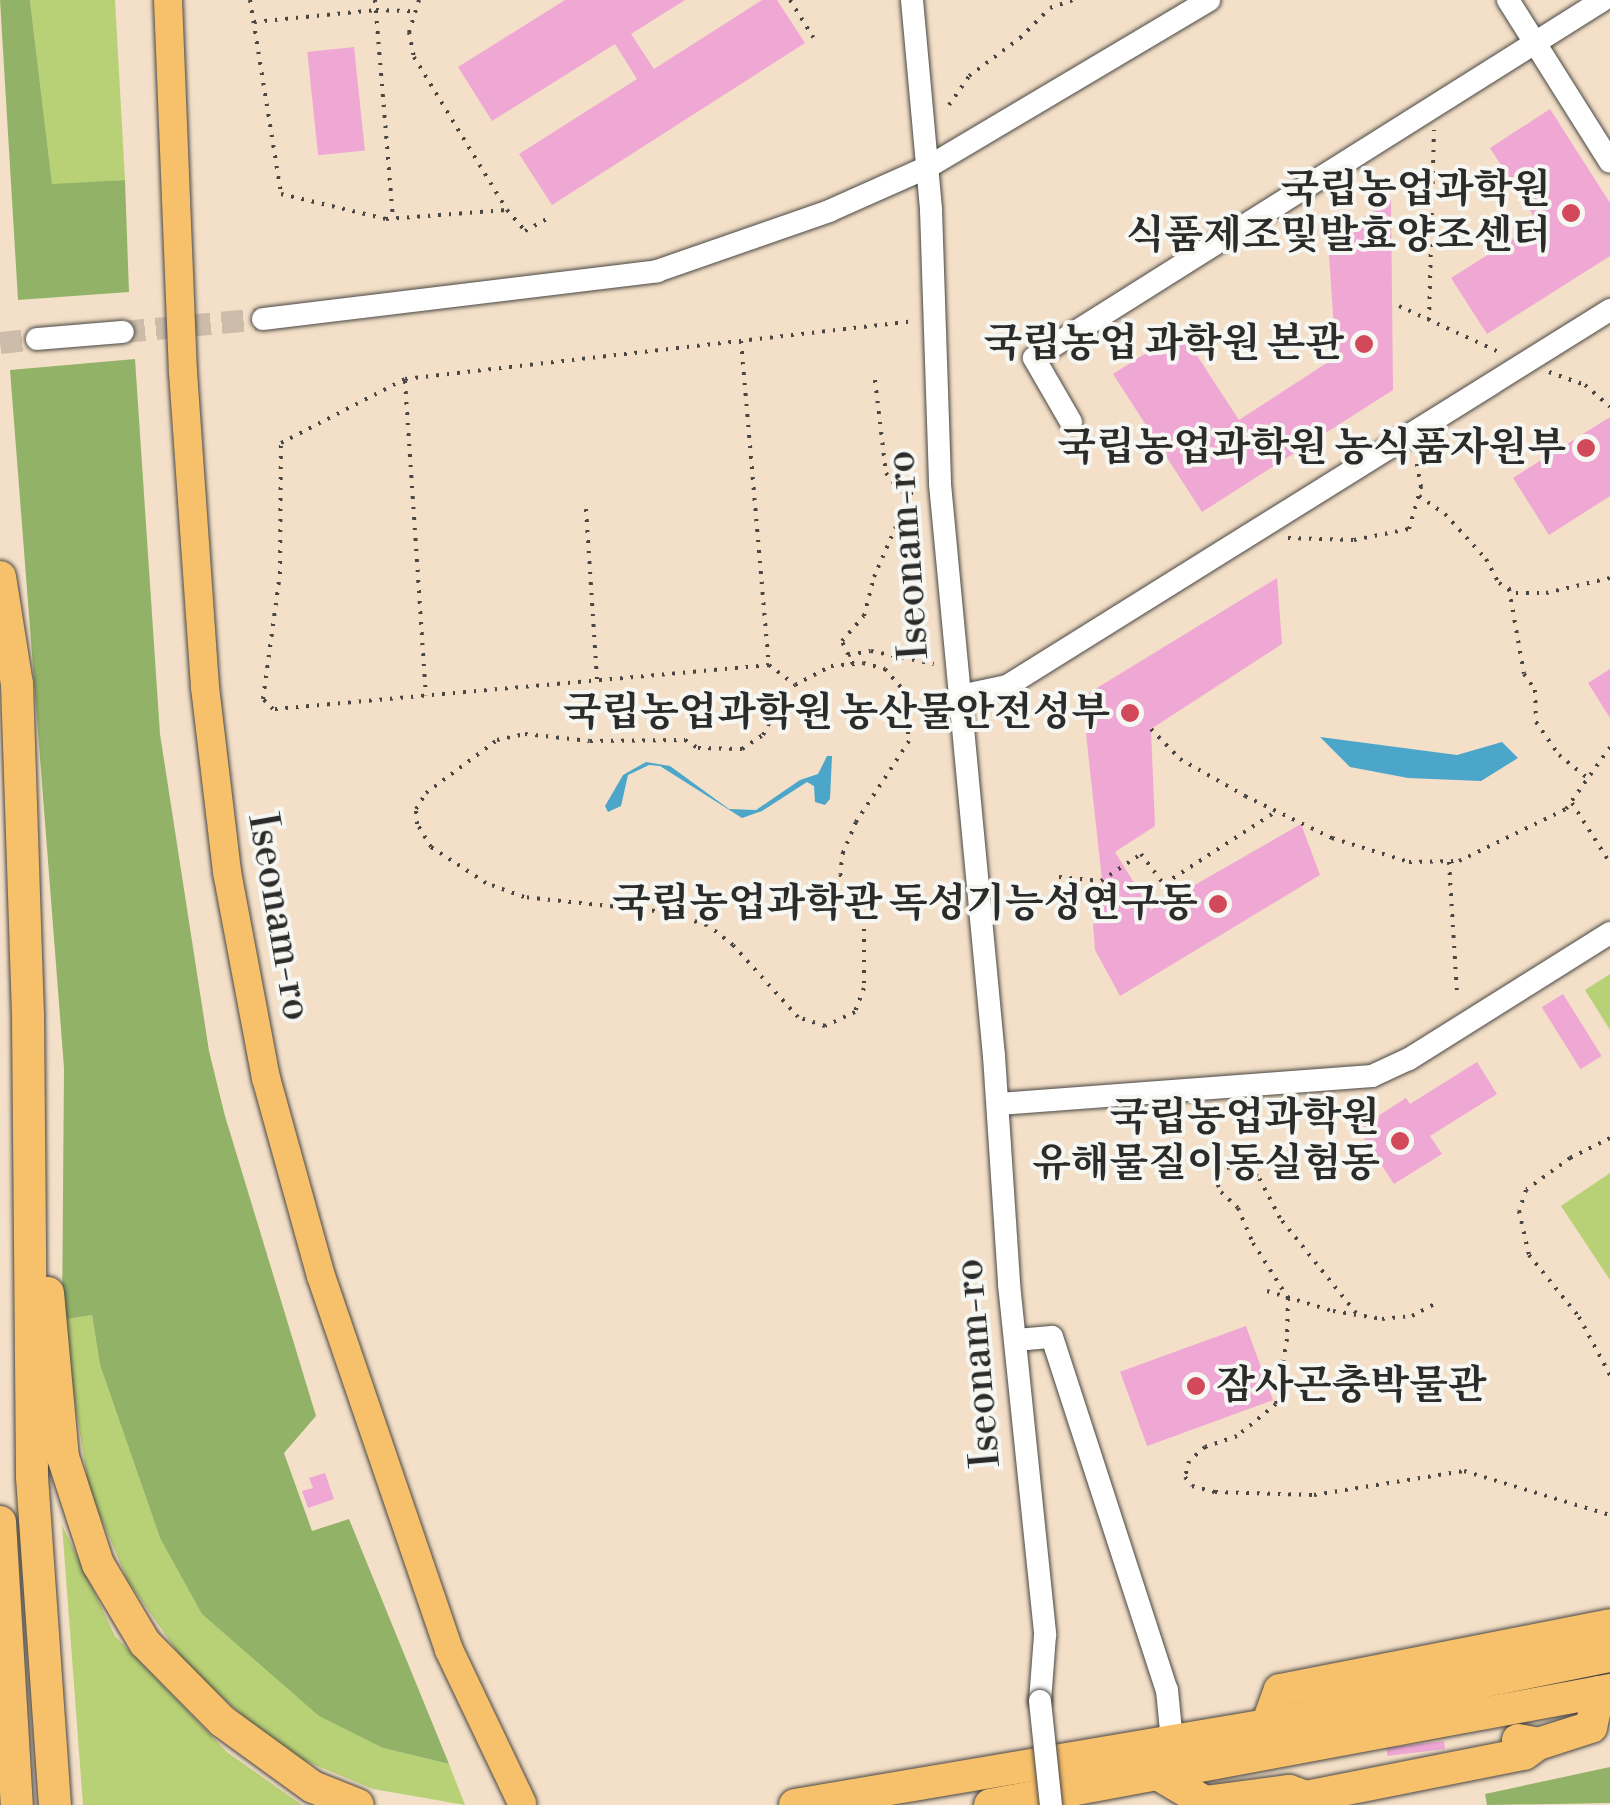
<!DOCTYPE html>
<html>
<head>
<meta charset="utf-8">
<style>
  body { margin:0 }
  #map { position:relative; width:1610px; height:1805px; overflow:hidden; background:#f4e0c8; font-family:"Libre Bodoni","Noto Serif KR",serif }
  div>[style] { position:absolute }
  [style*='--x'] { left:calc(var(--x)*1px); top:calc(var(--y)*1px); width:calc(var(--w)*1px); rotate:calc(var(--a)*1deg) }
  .green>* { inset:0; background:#b9d176 }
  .forest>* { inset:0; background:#92b367 }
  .water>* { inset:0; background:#4ba6c9 }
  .building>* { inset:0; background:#efa7d4; transform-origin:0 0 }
  .minor-tunnel>* { height:22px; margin-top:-11px; transform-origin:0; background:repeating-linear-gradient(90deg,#ccbca9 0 22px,transparent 0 33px) }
  .path>* { height:4px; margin-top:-2px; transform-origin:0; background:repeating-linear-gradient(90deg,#494643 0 2.5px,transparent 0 10.5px) }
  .roads { filter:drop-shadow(0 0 2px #494643) drop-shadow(0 0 2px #494643) }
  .minor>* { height:22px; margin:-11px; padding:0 11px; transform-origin:11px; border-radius:11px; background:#fff }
  .major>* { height:28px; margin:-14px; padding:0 14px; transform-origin:14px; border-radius:14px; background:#f7c06b }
  .highway>* { height:32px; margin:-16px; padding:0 16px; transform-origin:16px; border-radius:16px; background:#f7c06b }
  .bridges { filter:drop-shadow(0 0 2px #494643) drop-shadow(0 0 2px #494643) }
  .minor-bridge>* { height:22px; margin:-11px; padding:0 11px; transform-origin:11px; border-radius:11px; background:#fff }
  .dots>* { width:28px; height:28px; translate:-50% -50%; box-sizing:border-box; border:5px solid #f6f6f2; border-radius:50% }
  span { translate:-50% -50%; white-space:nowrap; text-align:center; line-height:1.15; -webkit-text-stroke:8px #f6f6f2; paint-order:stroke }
  .poi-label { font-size:40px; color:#2b2b2b; font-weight:700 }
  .right { translate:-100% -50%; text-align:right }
  .left { translate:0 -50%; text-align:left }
  .street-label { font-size:40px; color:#2b2b2b }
</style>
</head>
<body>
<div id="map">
  <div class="green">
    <i style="clip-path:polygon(30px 0,115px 0,125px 180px,52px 185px)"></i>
    <i style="clip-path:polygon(1610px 974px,1610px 1030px,1585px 990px)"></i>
    <i style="clip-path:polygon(1610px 1173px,1610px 1280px,1561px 1206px)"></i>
    <i style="clip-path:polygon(92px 1315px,100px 1365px,160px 1538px,383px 1748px,449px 1764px,465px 1805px,373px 1789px,303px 1760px,243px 1716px,185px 1663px,128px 1581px,89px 1490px,62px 1320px)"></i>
    <i style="clip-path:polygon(62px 1525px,115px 1636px,227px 1752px,302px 1805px,83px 1805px)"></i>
  </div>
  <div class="forest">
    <i style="clip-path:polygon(0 0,30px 0,52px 184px,125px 180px,129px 292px,18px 300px)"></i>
    <i style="clip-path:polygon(135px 359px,160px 734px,209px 1051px,225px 1116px,316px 1416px,284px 1453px,312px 1531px,349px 1519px,449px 1764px,383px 1748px,319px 1716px,202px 1614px,160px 1538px,100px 1365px,92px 1315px,62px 1320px,64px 1068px,10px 370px)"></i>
    <i style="clip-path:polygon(1610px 1767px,1610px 1803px,1487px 1805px,1485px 1794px)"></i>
  </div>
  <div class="water">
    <i style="clip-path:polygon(1320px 737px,1457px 755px,1502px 742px,1518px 758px,1481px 781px,1408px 778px,1350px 767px)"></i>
    <i style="clip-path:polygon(827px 756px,832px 756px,830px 799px,825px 805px,815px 802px,814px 786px,807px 782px,762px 811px,742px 818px,660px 766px,649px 765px,628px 775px,621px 806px,608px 812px,605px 806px,623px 775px,646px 762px,670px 766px,729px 809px,756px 810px,800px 780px,818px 774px)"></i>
  </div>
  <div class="building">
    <i style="clip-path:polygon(565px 0,685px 0,631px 34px,654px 69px,762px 0,777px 0,805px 43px,552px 205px,519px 154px,637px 79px,615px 44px,492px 121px,458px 67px)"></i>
    <i style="left:354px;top:47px;width:104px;height:47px;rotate:84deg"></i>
    <i style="clip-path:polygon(1550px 109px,1610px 203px,1610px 256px,1487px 334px,1451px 278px,1538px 223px,1490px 148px)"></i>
    <i style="clip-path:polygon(1391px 199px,1393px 390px,1202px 512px,1113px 374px,1181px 331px,1239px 420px,1336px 357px,1328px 241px)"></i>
    <i style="clip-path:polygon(1610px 417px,1610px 496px,1549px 535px,1513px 478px)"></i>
    <i style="clip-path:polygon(1277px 578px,1282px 644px,1151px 729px,1155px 826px,1115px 852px,1151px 910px,1301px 824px,1320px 875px,1120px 996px,1095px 950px,1091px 897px,1103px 889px,1082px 697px)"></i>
    <i style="clip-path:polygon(1610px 669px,1610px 718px,1588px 683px)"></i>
    <i style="left:1563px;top:994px;width:73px;height:25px;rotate:58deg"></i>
    <i style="clip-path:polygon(1477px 1062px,1497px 1094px,1430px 1136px,1442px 1154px,1394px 1184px,1358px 1129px,1406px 1098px,1410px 1104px)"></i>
    <i style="left:1246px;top:1326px;width:79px;height:134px;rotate:70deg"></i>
    <i style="clip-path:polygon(325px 1473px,334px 1499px,308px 1508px,302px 1491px,313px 1488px,309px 1478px)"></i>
    <i style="left:1444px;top:1741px;width:8px;height:58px;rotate:83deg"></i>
  </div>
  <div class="minor-tunnel">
    <i style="--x:123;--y:332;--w:141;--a:-5.3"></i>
    <i style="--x:0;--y:343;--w:37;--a:-6"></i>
  </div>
  <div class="path">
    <i style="--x:250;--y:0;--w:196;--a:80.9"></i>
    <i style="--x:281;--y:194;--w:108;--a:13.4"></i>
    <i style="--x:386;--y:219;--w:121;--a:-4.3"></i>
    <i style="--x:507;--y:210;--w:28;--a:49"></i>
    <i style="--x:525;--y:231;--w:31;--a:-29"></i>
    <i style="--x:375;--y:0;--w:219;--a:85.3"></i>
    <i style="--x:419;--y:0;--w:34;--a:107"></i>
    <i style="--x:409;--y:32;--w:25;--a:79"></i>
    <i style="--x:414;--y:57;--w:179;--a:58.7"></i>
    <i style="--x:790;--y:0;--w:44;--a:58.1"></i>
    <i style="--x:254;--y:22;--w:123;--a:-5.6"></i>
    <i style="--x:376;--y:10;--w:37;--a:2"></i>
    <i style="--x:949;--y:105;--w:35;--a:-55"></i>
    <i style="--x:969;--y:76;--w:64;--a:-36.7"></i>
    <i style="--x:1020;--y:38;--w:42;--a:-45"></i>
    <i style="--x:1050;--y:8;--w:24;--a:-19"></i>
    <i style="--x:1399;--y:306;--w:110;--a:24.7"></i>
    <i style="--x:1429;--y:320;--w:190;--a:-88.5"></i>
    <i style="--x:741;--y:341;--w:325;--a:85.1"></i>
    <i style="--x:769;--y:665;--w:498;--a:174.9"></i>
    <i style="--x:273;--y:709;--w:14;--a:-135"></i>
    <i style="--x:263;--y:699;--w:126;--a:-82.3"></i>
    <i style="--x:280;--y:574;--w:131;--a:-89.6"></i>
    <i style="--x:281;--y:443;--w:140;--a:-27.3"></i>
    <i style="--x:405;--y:379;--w:513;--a:-6.49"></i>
    <i style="--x:1549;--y:372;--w:38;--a:20"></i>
    <i style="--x:1585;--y:385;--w:33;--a:41"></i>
    <i style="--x:875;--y:380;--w:94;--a:83.3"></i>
    <i style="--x:886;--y:473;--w:23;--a:52"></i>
    <i style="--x:900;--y:491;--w:19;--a:9"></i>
    <i style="--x:405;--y:381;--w:315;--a:86.2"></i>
    <i style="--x:1419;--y:496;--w:32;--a:35"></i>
    <i style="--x:1445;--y:514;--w:61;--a:47.7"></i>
    <i style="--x:1486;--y:559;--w:27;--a:62"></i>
    <i style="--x:1499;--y:583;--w:20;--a:30"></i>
    <i style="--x:1516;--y:593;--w:30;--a:0"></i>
    <i style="--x:1546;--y:593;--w:66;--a:-13.2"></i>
    <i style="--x:586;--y:509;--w:171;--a:86.3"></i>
    <i style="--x:1288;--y:538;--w:66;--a:1.7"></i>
    <i style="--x:1354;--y:540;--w:56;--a:-11.3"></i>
    <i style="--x:1409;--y:529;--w:44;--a:-74.1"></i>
    <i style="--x:1421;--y:487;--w:29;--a:-100"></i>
    <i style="--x:1509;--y:589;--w:86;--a:80"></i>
    <i style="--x:1524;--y:674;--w:19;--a:55"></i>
    <i style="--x:1535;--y:690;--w:32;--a:88"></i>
    <i style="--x:1536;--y:722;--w:40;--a:55.1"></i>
    <i style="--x:1559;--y:755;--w:40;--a:39"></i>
    <i style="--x:848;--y:655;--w:23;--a:-10"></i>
    <i style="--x:871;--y:651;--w:64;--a:11.7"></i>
    <i style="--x:863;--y:663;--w:23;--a:15"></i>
    <i style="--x:885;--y:669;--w:28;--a:49"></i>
    <i style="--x:903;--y:690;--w:51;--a:83.3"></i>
    <i style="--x:909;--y:741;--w:97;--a:123.2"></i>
    <i style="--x:856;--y:822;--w:33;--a:113"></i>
    <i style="--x:843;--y:852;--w:22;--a:98"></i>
    <i style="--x:840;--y:874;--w:50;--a:61.4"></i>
    <i style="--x:864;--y:918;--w:70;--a:90"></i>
    <i style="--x:864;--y:988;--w:26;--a:111"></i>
    <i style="--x:855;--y:1012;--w:33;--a:155"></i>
    <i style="--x:825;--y:1026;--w:28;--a:-162"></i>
    <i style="--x:798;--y:1017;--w:97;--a:-132.1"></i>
    <i style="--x:733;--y:945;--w:33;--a:-142"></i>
    <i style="--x:707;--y:925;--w:44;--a:-162.8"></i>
    <i style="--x:665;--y:912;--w:142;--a:-173.9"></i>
    <i style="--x:524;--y:897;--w:40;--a:-159.8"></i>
    <i style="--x:486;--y:883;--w:66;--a:-146.8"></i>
    <i style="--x:431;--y:847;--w:27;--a:-121"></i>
    <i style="--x:417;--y:824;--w:15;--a:-94"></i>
    <i style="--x:416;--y:809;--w:19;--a:-58"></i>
    <i style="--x:426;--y:793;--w:89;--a:-36.7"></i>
    <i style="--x:497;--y:740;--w:29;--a:-12"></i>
    <i style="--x:525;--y:734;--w:65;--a:6.1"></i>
    <i style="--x:590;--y:741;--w:95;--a:-0.6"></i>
    <i style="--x:685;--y:740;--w:15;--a:32"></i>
    <i style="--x:698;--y:748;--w:44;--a:1.3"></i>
    <i style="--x:742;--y:749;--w:25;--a:-34"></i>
    <i style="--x:763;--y:735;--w:48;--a:-62.9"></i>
    <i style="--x:785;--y:692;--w:12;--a:-35"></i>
    <i style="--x:795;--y:685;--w:41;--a:-27.8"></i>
    <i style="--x:831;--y:666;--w:32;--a:-5"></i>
    <i style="--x:853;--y:664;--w:25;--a:-116"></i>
    <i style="--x:842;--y:641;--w:33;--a:-49"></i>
    <i style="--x:864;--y:616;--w:40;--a:-75.6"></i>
    <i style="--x:874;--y:577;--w:58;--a:-66.5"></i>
    <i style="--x:897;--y:524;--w:22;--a:-36"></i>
    <i style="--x:769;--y:665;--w:30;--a:37"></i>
    <i style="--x:1151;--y:729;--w:42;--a:46"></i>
    <i style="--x:1180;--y:759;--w:75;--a:29.6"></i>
    <i style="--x:1245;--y:796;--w:97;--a:25.8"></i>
    <i style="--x:1332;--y:838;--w:81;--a:17.3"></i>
    <i style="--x:1409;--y:862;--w:50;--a:-1.1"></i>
    <i style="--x:1459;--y:861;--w:119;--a:-25.9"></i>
    <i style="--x:1566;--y:809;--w:76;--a:-54.6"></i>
    <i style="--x:1572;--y:803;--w:71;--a:57.7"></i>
    <i style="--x:1449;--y:862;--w:132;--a:86.5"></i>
    <i style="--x:1059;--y:877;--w:42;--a:5.4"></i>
    <i style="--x:1101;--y:881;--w:48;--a:-34"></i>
    <i style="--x:1141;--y:854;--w:38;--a:53"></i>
    <i style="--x:1164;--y:884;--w:135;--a:-32.9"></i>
    <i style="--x:1610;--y:1138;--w:45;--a:153.4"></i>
    <i style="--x:1570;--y:1158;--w:54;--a:144"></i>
    <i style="--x:1526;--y:1190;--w:22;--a:108"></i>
    <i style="--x:1519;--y:1211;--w:45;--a:77.2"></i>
    <i style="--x:1529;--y:1255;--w:80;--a:51.1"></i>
    <i style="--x:1579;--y:1317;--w:66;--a:61.9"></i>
    <i style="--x:1267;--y:1291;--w:69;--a:16.9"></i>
    <i style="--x:1333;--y:1311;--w:50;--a:9.3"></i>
    <i style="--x:1382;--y:1319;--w:30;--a:-6"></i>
    <i style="--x:1412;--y:1316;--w:26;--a:-28"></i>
    <i style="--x:1356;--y:1313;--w:122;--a:-128.7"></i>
    <i style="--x:1280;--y:1218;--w:47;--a:-117.6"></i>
    <i style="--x:1258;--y:1176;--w:20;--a:-153"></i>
    <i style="--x:1240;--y:1167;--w:18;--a:177"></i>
    <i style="--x:1222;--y:1168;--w:11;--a:139"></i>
    <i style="--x:1214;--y:1175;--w:18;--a:68"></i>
    <i style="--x:1221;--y:1192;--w:23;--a:43"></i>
    <i style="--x:1238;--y:1208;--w:38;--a:67"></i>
    <i style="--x:1253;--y:1243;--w:65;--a:57.5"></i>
    <i style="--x:1288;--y:1298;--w:41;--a:91.4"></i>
    <i style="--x:1287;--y:1339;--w:66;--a:99.6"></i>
    <i style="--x:1276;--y:1404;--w:50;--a:140.6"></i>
    <i style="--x:1237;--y:1436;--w:34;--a:161"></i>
    <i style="--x:1205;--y:1447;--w:21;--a:139"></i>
    <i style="--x:1189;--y:1461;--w:16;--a:104"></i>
    <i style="--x:1185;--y:1477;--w:11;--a:52"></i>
    <i style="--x:1192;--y:1486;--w:24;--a:15"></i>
    <i style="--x:1215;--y:1492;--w:99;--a:1.7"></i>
    <i style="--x:1314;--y:1495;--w:152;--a:-9.1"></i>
    <i style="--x:1464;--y:1471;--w:152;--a:16.8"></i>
  </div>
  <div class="roads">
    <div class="minor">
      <i style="--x:912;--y:0;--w:211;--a:84.8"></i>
      <i style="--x:931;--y:210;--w:274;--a:88.1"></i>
      <i style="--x:940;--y:484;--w:575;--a:84.61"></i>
      <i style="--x:994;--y:1056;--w:228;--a:86.2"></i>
      <i style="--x:1009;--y:1284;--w:353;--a:84.1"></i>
      <i style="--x:1045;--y:1635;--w:66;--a:94.3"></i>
      <i style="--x:1508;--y:0;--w:191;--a:57.8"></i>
      <i style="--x:263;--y:319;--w:397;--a:-6.9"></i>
      <i style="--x:657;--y:271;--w:182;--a:-19.2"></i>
      <i style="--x:829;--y:211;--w:108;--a:-24"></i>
      <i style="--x:928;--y:167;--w:327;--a:-30.7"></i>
      <i style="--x:37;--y:339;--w:86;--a:-4.7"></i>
      <i style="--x:1071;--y:422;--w:74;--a:-120"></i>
      <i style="--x:1034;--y:358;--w:672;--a:-32.18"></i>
      <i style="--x:960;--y:696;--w:48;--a:-12"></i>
      <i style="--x:1007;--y:686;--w:711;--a:-31.95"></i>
      <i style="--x:999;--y:1104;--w:374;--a:-4.3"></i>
      <i style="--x:1372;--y:1076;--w:41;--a:-24.7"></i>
      <i style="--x:1409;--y:1059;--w:237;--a:-32.1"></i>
      <i style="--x:1016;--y:1340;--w:36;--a:-5"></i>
      <i style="--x:1052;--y:1337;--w:371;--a:72"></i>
      <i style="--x:1167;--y:1690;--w:51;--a:84.4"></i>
    </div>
    <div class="major">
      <i style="--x:168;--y:0;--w:372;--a:87.7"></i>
      <i style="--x:183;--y:372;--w:316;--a:86"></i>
      <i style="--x:205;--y:687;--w:186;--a:83.2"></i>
      <i style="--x:227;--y:872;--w:210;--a:79.3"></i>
      <i style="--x:266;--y:1078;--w:205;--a:74.5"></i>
      <i style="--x:321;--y:1276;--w:395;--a:71.1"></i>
      <i style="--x:449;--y:1650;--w:170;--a:64.5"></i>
    </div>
    <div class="highway">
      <i style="--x:0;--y:577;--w:108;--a:81"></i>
      <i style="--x:17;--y:684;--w:331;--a:88.1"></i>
      <i style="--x:28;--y:1015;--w:462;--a:89.5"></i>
      <i style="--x:32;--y:1477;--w:329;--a:86"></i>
      <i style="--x:48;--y:1293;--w:165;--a:84.8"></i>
      <i style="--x:63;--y:1457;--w:113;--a:71.9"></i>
      <i style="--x:98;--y:1564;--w:92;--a:59.3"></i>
      <i style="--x:145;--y:1643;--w:110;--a:45.4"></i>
      <i style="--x:222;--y:1721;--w:112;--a:36"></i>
      <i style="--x:313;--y:1787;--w:48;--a:21.8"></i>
      <i style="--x:0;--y:1522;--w:284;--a:86.6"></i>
      <i style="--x:1267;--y:1725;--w:37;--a:-70"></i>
      <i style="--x:1280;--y:1690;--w:336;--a:-11.1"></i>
      <i style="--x:1518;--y:1740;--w:20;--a:11"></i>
      <i style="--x:1538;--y:1744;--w:56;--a:-17.8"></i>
      <i style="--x:1591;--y:1727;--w:36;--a:-77"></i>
      <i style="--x:1161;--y:1776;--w:51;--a:30.6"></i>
      <i style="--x:1205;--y:1802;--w:85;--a:-7.5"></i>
      <i style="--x:1289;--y:1791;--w:18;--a:19"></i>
      <i style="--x:1306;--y:1797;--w:222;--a:-11.2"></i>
      <i style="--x:1524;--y:1754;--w:17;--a:-36"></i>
      <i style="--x:795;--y:1805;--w:479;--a:-9.6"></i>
      <i style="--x:1267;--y:1725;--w:350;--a:-11.4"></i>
      <i style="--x:990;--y:1805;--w:631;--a:-10.51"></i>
    </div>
  </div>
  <div class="bridges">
    <div class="minor-bridge">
      <i style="--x:1040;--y:1701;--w:105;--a:84"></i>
    </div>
  </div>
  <div class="dots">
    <i style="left:1571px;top:213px;background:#d1495b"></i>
    <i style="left:1364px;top:344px;background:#d1495b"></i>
    <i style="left:1586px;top:448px;background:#d1495b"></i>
    <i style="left:1130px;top:713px;background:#d1495b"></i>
    <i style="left:1218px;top:904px;background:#d1495b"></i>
    <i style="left:1400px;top:1141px;background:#d1495b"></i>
    <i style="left:1196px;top:1386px;background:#d1495b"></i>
  </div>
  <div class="poi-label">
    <span class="right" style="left:1551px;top:213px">국립농업과학원<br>식품제조및발효양조센터</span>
    <span class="right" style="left:1344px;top:344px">국립농업 과학원 본관</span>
    <span class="right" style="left:1566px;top:448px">국립농업과학원 농식품자원부</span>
    <span class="right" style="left:1110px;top:713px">국립농업과학원 농산물안전성부</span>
    <span class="right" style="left:1198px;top:904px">국립농업과학관 독성기능성연구동</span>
    <span class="right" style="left:1380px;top:1141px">국립농업과학원<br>유해물질이동실험동</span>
    <span class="left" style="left:1216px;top:1386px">잠사곤충박물관</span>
  </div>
  <div class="street-label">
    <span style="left:908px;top:555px;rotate:-94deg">Iseonam-ro</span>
    <span style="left:279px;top:917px;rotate:80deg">Iseonam-ro</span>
    <span style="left:978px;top:1363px;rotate:-95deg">Iseonam-ro</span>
  </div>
</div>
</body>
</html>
